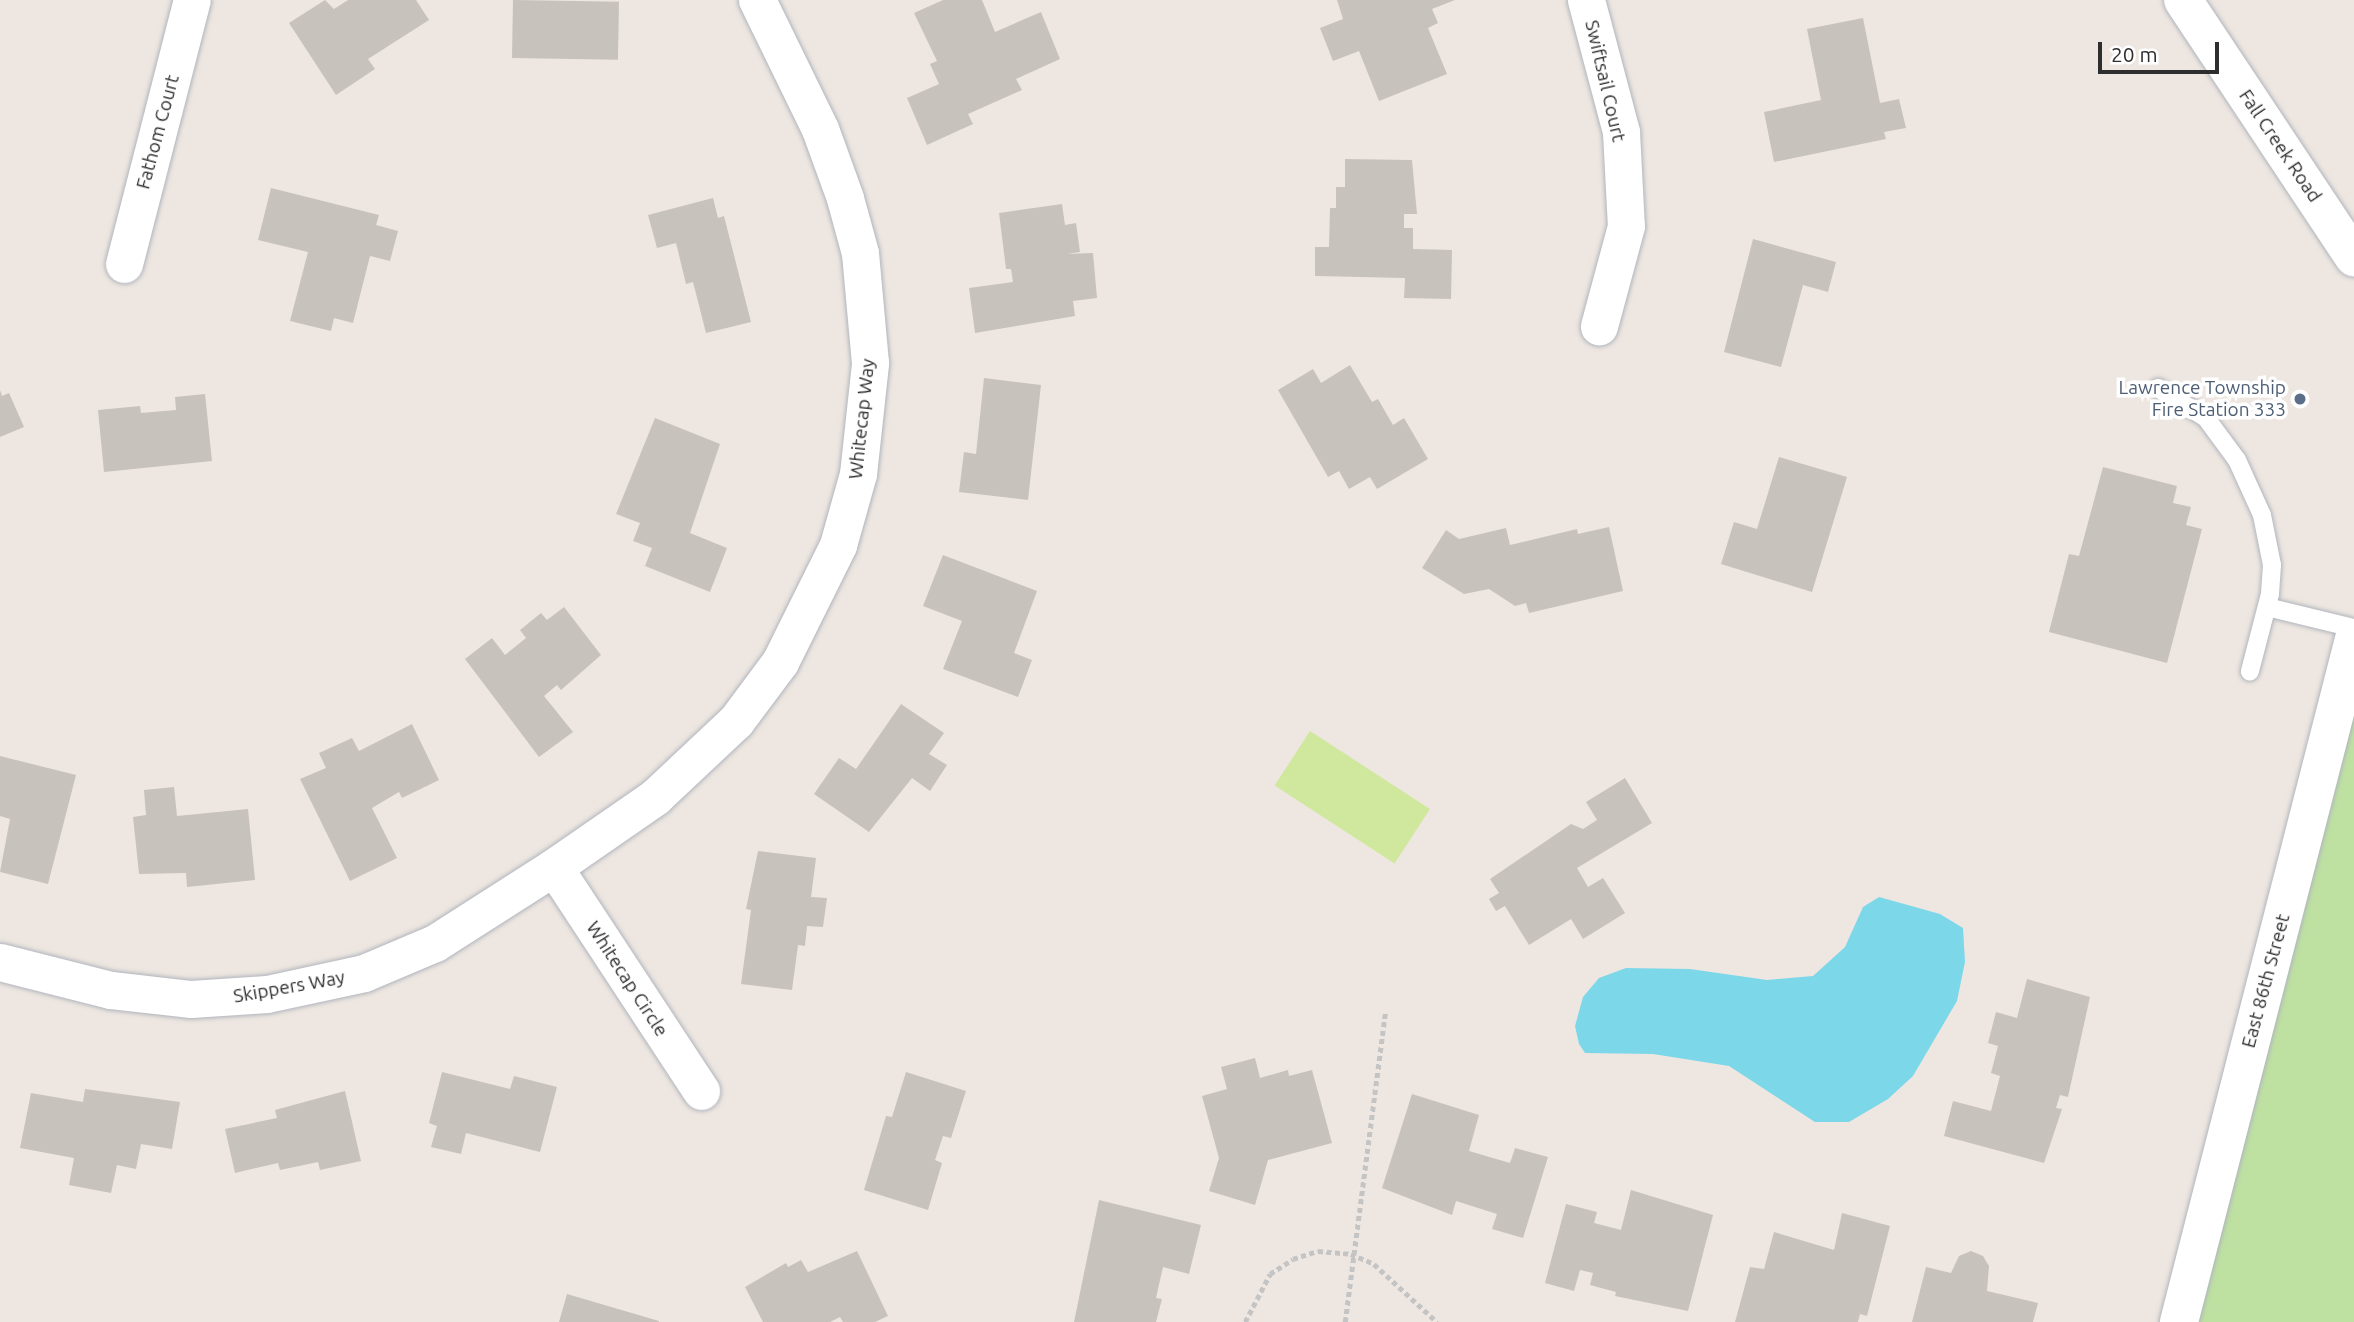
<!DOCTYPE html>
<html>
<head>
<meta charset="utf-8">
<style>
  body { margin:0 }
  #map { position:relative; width:2354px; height:1322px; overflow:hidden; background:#eee7e1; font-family:Ubuntu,sans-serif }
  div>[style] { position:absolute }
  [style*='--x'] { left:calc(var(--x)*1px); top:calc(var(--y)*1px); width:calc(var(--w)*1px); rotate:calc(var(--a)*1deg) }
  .green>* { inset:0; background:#bee1a2 }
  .pitch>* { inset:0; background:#d0e79e; transform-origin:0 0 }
  .water>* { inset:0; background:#7cd7e9 }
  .building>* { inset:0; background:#c7c2bc; transform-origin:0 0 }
  .path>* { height:4.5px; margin-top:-2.25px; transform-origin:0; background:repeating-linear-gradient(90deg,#c4c4c4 0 5px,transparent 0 8.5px) }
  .roads { filter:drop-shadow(0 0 2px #b1b5bd) drop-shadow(0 0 2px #b1b5bd) }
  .lane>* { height:18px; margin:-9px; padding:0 9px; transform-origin:9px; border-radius:9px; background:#fff }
  .street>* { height:37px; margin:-18.5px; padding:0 18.5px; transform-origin:18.5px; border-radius:18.5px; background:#fff }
  .secondary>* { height:38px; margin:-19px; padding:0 19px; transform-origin:19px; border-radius:19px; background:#fff }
  .dots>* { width:19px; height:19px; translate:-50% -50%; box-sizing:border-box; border:4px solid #fff; border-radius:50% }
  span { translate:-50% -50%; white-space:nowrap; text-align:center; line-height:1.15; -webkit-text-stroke:7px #fff; paint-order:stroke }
  .street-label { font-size:19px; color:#2e2e2e }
  .service-label { font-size:19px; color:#4e5e75 }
  .right { translate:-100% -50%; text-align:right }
  .scale { position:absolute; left:2098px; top:42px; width:121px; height:32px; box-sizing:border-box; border:4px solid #2e2e2e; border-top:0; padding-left:9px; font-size:21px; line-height:24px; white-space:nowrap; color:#2e2e2e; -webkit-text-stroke:5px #fff; paint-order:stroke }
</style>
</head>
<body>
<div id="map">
  <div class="green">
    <i style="clip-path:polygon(2354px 704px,2354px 1322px,2198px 1322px)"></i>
  </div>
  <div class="pitch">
    <i style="left:1310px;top:731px;width:143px;height:65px;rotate:33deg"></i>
  </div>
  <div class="water">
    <i style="clip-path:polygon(1879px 897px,1940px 914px,1963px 928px,1965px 962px,1957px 1001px,1913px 1076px,1888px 1099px,1849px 1122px,1815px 1122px,1729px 1066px,1653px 1054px,1585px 1053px,1579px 1044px,1575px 1026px,1583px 997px,1599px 978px,1626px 968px,1690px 969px,1767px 980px,1813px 976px,1845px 947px,1863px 907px)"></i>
  </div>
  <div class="building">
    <i style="clip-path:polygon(325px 0,334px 9px,348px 0,416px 0,429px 20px,368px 59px,375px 69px,336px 95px,289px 23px)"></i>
    <i style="left:513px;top:0;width:106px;height:58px;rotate:1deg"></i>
    <i style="clip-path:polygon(943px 0,982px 0,995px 32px,1041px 12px,1060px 59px,1016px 79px,1022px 90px,968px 114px,973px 124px,927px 145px,907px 98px,939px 84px,930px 64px,937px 61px,914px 13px)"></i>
    <i style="clip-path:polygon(1337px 0,1455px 0,1432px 9px,1438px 23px,1428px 28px,1447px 74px,1379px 101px,1359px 51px,1333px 61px,1320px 28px,1343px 19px)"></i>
    <i style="clip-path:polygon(1863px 18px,1880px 103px,1899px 99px,1906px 128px,1884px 132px,1886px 139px,1774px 162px,1764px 112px,1821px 100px,1807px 29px)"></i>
    <i style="clip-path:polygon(1345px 159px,1412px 160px,1417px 214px,1404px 214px,1404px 228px,1413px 228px,1413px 249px,1452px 250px,1451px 299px,1404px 298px,1405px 278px,1315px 276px,1315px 247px,1329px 247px,1330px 208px,1336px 208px,1336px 187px,1345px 187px)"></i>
    <i style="clip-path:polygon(271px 188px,379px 215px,376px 225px,398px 231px,390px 261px,370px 256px,353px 323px,334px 318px,331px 331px,290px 321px,308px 252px,258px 240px)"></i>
    <i style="clip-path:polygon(713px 198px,718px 218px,724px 216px,751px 322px,706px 333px,693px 282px,686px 284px,676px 243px,657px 248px,648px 215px)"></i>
    <i style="clip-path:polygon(1062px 204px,1065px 225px,1076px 223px,1080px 252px,1067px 254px,1093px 253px,1097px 298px,1073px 301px,1075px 316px,975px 333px,969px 288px,1013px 282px,1011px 269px,1006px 269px,999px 213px)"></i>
    <i style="clip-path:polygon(1753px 239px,1836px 262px,1828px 292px,1803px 285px,1781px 367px,1724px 352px)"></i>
    <i style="clip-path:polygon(1350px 365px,1372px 402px,1378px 399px,1393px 425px,1404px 418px,1428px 459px,1377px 489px,1370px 477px,1349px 489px,1339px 471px,1328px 477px,1278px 390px,1313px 369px,1321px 383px)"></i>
    <i style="clip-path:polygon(984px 378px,1041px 385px,1028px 500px,959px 492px,964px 452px,976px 454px)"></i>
    <i style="clip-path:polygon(0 390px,2px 396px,9px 393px,24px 427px,0 437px)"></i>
    <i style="clip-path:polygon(205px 394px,212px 461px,104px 472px,98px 410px,140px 406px,141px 413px,176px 410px,175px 397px)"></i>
    <i style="clip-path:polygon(655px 418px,720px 444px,690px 533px,727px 548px,710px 592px,645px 566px,652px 548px,633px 541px,640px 523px,616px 514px)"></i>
    <i style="clip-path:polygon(1779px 457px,1847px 477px,1812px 592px,1721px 564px,1734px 522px,1757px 529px)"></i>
    <i style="clip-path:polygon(2103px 467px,2177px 486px,2173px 503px,2191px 507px,2186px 525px,2202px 529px,2167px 663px,2049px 632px,2069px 554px,2079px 556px)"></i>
    <i style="clip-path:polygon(1609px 527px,1623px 591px,1529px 613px,1526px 603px,1515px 606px,1489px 589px,1464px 594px,1422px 568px,1446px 530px,1459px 539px,1506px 528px,1510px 545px,1577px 529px,1578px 534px)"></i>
    <i style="clip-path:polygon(943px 555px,1037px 591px,1014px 653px,1032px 660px,1018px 697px,943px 669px,962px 621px,923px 606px)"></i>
    <i style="clip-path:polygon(564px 607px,601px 655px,561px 690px,557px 685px,544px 696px,573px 732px,539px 757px,465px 659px,492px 638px,505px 655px,526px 638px,520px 630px,541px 613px,547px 620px)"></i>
    <i style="clip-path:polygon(901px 704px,944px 733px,929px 754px,947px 765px,930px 791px,912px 778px,869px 832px,814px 794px,839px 758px,856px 769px)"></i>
    <i style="clip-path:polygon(412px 724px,439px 780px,402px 798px,399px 792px,372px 808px,397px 858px,350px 881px,300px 779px,326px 768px,319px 753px,352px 738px,359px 751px)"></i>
    <i style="clip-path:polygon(0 756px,76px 775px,48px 884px,0 872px,10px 819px,0 816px)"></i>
    <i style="clip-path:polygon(1625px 778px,1652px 823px,1577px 868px,1588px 887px,1603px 878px,1625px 913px,1583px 939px,1571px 919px,1529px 945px,1505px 906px,1496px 911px,1489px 899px,1499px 893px,1490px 879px,1571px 824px,1583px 829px,1597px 820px,1586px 802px)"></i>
    <i style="clip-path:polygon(174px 787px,177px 816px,248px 809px,255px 880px,187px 887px,186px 873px,139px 874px,133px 817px,146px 815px,144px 790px)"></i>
    <i style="clip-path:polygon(758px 851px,816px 858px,811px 897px,827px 898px,823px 927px,807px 926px,805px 946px,798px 945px,792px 990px,741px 984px,751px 910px,746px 909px)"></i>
    <i style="clip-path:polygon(2027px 979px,2090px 997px,2068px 1097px,2060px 1095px,2056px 1108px,2062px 1109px,2044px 1163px,1944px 1136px,1953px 1101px,1991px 1111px,2000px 1076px,1991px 1073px,1998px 1046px,1988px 1043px,1996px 1012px,2017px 1018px)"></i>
    <i style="clip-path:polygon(1255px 1058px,1260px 1078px,1288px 1070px,1289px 1076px,1312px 1070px,1332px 1143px,1268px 1160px,1255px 1205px,1209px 1191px,1219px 1158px,1202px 1096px,1227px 1089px,1221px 1067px)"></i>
    <i style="clip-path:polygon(442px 1072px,510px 1089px,514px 1076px,557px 1087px,540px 1152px,466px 1133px,461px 1154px,431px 1147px,437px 1126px,429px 1123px)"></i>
    <i style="clip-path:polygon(906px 1072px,966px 1091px,951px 1138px,943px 1136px,935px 1160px,942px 1163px,928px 1210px,864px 1190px,886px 1116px,892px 1117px)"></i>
    <i style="clip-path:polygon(85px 1089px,180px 1102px,172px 1149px,141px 1144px,136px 1169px,117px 1165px,111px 1193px,69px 1185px,74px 1158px,20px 1148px,31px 1093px,83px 1102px)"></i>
    <i style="clip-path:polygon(345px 1091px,361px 1161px,320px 1170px,318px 1162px,280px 1170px,278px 1163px,235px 1173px,225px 1129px,277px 1118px,275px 1110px)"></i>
    <i style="clip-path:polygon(1412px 1094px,1479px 1115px,1469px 1151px,1510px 1163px,1515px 1148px,1548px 1157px,1523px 1238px,1492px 1229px,1497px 1214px,1456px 1201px,1452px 1215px,1382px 1188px)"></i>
    <i style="clip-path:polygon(1631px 1190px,1713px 1215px,1688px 1311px,1615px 1296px,1616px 1292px,1590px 1285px,1593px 1273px,1580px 1270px,1574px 1291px,1545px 1283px,1566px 1204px,1597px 1212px,1594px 1223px,1621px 1230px)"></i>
    <i style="clip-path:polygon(1099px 1200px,1201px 1225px,1189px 1274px,1163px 1267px,1156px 1298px,1162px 1299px,1156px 1322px,1074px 1322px)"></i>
    <i style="clip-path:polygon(1842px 1213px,1890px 1226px,1867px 1316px,1860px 1314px,1858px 1322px,1735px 1322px,1750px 1267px,1764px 1269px,1774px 1232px,1834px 1250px)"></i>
    <i style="clip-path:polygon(857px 1251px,888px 1316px,875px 1322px,843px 1322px,840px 1317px,830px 1322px,763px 1322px,745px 1287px,786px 1263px,788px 1267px,801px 1260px,808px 1272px)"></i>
    <i style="clip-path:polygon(1971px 1251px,1983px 1256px,1989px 1266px,1987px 1291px,2038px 1303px,2033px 1322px,1912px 1322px,1926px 1267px,1951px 1273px,1959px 1256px)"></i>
    <i style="clip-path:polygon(567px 1294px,659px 1321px,659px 1322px,559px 1322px)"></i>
  </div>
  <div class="path">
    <i style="--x:1245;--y:1322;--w:54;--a:-62.5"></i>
    <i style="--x:1270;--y:1274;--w:27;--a:-33"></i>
    <i style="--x:1293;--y:1259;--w:26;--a:-18"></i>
    <i style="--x:1318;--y:1251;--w:33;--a:5"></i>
    <i style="--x:1351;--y:1254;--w:25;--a:23"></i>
    <i style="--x:1374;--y:1264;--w:86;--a:42.6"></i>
    <i style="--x:1345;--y:1322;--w:312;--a:-82.6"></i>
  </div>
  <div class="roads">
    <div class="lane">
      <i style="--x:2158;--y:388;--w:57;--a:32"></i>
      <i style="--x:2206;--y:418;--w:52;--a:53.6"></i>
      <i style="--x:2237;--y:460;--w:60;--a:65.6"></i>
      <i style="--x:2262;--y:515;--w:51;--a:78.7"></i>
      <i style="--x:2272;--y:565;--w:29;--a:94"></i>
      <i style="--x:2270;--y:594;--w:80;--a:104.6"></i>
      <i style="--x:2267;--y:607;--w:89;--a:13.6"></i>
    </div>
    <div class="street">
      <i style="--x:1586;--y:0;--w:137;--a:75.1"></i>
      <i style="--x:1621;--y:132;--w:94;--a:87"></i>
      <i style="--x:1626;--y:226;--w:104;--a:105.1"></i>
      <i style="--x:124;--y:264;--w:273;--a:-75.6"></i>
      <i style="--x:554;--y:867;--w:268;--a:56.7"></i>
      <i style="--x:0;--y:962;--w:114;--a:14.2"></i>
      <i style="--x:111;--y:990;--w:81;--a:6.4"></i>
      <i style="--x:191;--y:999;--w:76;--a:-3.8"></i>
      <i style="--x:267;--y:994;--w:99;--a:-12.2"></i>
      <i style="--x:364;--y:973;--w:77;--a:-22.9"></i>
      <i style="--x:435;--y:943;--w:141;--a:-32.6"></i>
      <i style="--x:554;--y:867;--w:123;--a:-34.7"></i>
      <i style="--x:655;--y:797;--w:111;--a:-43.2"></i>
      <i style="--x:736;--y:721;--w:74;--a:-53.3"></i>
      <i style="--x:780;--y:662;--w:131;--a:-63.6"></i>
      <i style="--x:838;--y:545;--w:74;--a:-74.3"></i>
      <i style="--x:858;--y:474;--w:112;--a:-83.8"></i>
      <i style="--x:870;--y:363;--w:110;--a:-95.2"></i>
      <i style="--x:860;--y:253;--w:57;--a:-105.3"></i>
      <i style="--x:845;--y:198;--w:73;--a:-109.9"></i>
      <i style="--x:820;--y:129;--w:144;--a:-116"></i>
    </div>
    <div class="secondary">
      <i style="--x:2183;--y:0;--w:309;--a:56.4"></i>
      <i style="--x:2179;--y:1322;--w:705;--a:-75.63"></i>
    </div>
  </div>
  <div class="dots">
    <i style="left:2300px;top:399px;background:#5c6f8a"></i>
  </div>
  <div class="street-label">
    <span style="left:1605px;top:81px;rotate:77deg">Swiftsail Court</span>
    <span style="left:158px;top:132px;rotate:-75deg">Fathom Court</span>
    <span style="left:2280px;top:146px;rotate:56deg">Fall Creek Road</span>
    <span style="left:862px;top:419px;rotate:-84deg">Whitecap Way</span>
    <span style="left:627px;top:979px;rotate:57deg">Whitecap Circle</span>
    <span style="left:2266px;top:981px;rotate:-75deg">East 86th Street</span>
    <span style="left:289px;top:987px;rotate:-10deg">Skippers Way</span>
  </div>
  <div class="service-label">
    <span class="right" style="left:2286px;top:399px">Lawrence Township<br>Fire Station 333</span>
  </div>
  <div class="scale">20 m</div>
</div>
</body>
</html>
